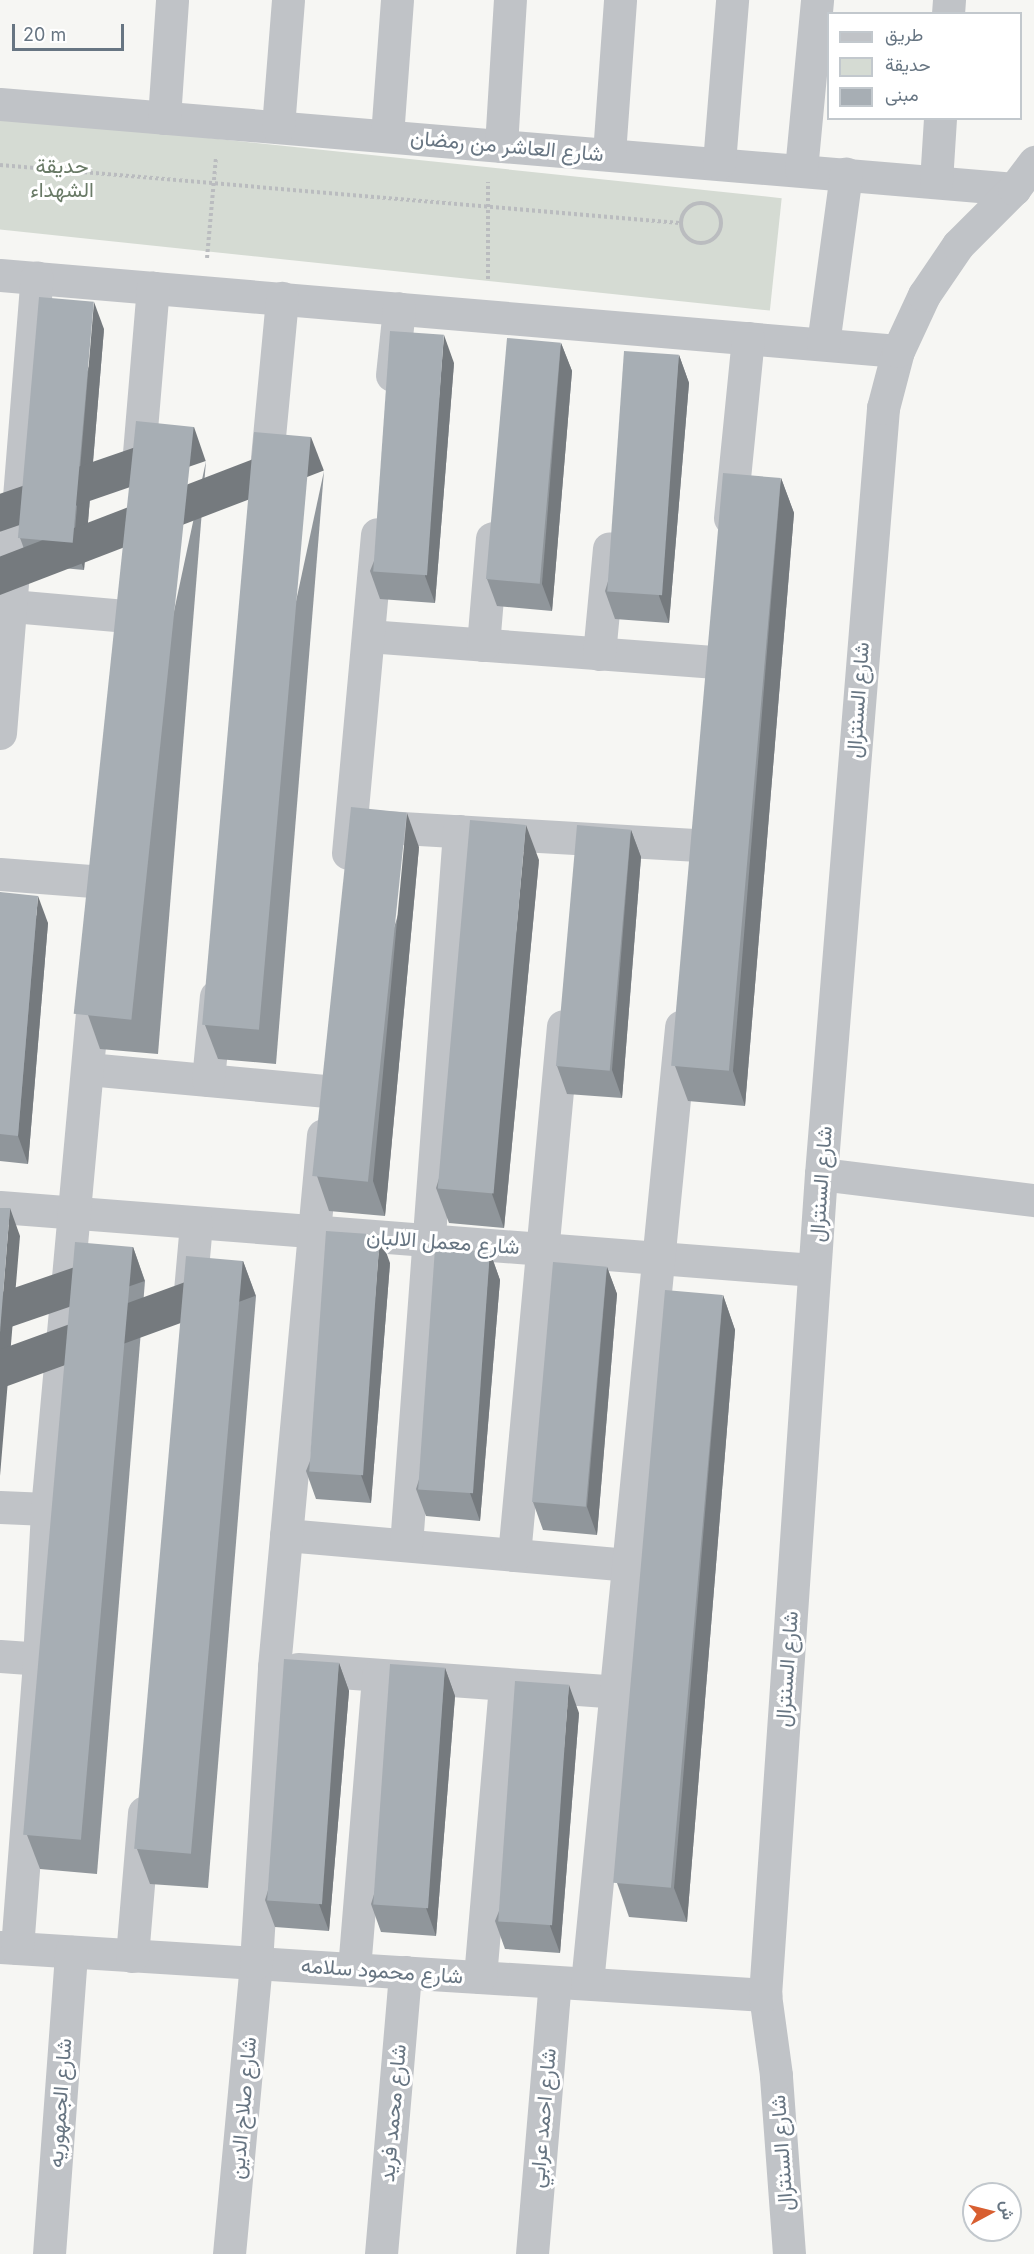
<!DOCTYPE html>
<html>
<head>
<meta charset="utf-8">
<style>
  body { margin:0 }
  #map { position:relative; width:1034px; height:2254px; overflow:hidden; background:#f6f6f3; font-family:Inter,Vazirmatn,sans-serif }
  div>[style] { position:absolute }
  [style*='--x'] { left:calc(var(--x)*1px); top:calc(var(--y)*1px); width:calc(var(--w)*1px); rotate:calc(var(--a)*1deg) }
  .green>* { inset:0; background:#d5dbd3; transform-origin:0 0 }
  .path>* { height:4px; margin-top:-2px; transform-origin:0; background:repeating-linear-gradient(90deg,#babcbf 0 3px,transparent 0 6px) }
  .path>.ring { margin:-2px; padding:0; box-sizing:content-box; background:none; border:4px solid #babcbf; border-radius:50% }
  .minor>* { height:33px; margin:-16.5px; padding:0 16.5px; transform-origin:16.5px; border-radius:16.5px; background:#c0c3c7 }
  .wall>* { inset:0; background:#90969b }
  .shaded-wall>* { inset:0; background:#757a7e; transform-origin:0 0 }
  .building>* { inset:0; background:#a7aeb4; transform-origin:0 0 }
  span { translate:-50% -50%; white-space:nowrap; text-align:center; line-height:1.15; -webkit-text-stroke:6px #fff; paint-order:stroke }
  .street-label { font-size:21px; color:#677582 }
  .park-label { font-size:21px; color:#697a66 }
  .legend { position:absolute; left:827px; top:12px; width:195px; height:108px; box-sizing:border-box; background:#fff; border:2px solid #c2c8cd; margin:0; padding:8px 10px; list-style:none; font-size:18px; color:#677582 }
  .legend li { display:flex; align-items:center; gap:12px; height:30px }
  .legend b { width:30px; border:2px solid #c2c8cd }
  .north { position:absolute; left:962px; top:2182px; width:60px; height:60px; box-sizing:border-box; background:#fff; border:2px solid #c2c8cd; border-radius:50%; rotate:83deg; font-size:16px; font-weight:700; line-height:24px; text-align:center; color:#677582 }
  .north::after { content:''; display:block; margin:auto; width:21px; height:27px; background:#d85f31; clip-path:polygon(50% 0,100% 100%,50% 72%,0 100%) }
  .scale { position:absolute; left:12px; top:24px; width:112px; height:27px; box-sizing:border-box; border:3px solid #677582; border-top:0; padding-left:8px; font-size:18px; line-height:21px; white-space:nowrap; color:#677582; -webkit-text-stroke:4px #fff; paint-order:stroke }
</style>
</head>
<body>
<div id="map">
  <div class="green">
    <i style="left:0;top:116px;width:786px;height:113px;rotate:6deg"></i>
  </div>
  <div class="path">
    <i style="--x:0;--y:165;--w:682;--a:4.88"></i>
    <i class="ring" style="left:681px;top:203px;width:36px;height:36px"></i>
    <i style="--x:207;--y:258;--w:100;--a:-84.9"></i>
    <i style="--x:488;--y:279;--w:97;--a:-90"></i>
  </div>
  <div class="minor">
    <i style="--x:948;--y:14;--w:14;--a:-86"></i>
    <i style="--x:0;--y:104;--w:1018;--a:4.79"></i>
    <i style="--x:164;--y:118;--w:118;--a:-86.1"></i>
    <i style="--x:278;--y:127;--w:127;--a:-85.5"></i>
    <i style="--x:387;--y:136;--w:136;--a:-85.8"></i>
    <i style="--x:501;--y:146;--w:146;--a:-86.5"></i>
    <i style="--x:609;--y:154;--w:154;--a:-85.9"></i>
    <i style="--x:719;--y:163;--w:164;--a:-85.4"></i>
    <i style="--x:801;--y:170;--w:171;--a:-84.6"></i>
    <i style="--x:936;--y:182;--w:64;--a:-86.4"></i>
    <i style="--x:0;--y:275;--w:901;--a:4.84"></i>
    <i style="--x:823;--y:344;--w:172;--a:-82.3"></i>
    <i style="--x:392;--y:375;--w:67;--a:-84"></i>
    <i style="--x:138;--y:465;--w:178;--a:-85.2"></i>
    <i style="--x:265;--y:479;--w:182;--a:-84.6"></i>
    <i style="--x:730;--y:518;--w:181;--a:-84.3"></i>
    <i style="--x:0;--y:605;--w:125;--a:5"></i>
    <i style="--x:368;--y:636;--w:349;--a:4.3"></i>
    <i style="--x:483;--y:645;--w:107;--a:-85.2"></i>
    <i style="--x:599;--y:654;--w:106;--a:-84.6"></i>
    <i style="--x:0;--y:733;--w:457;--a:-85.4"></i>
    <i style="--x:367;--y:826;--w:332;--a:3.3"></i>
    <i style="--x:348;--y:853;--w:320;--a:-84.8"></i>
    <i style="--x:0;--y:874;--w:103;--a:4.4"></i>
    <i style="--x:88;--y:1069;--w:240;--a:5.3"></i>
    <i style="--x:208;--y:1080;--w:84;--a:-84.6"></i>
    <i style="--x:821;--y:1174;--w:215;--a:7"></i>
    <i style="--x:0;--y:1207;--w:816;--a:4.43"></i>
    <i style="--x:189;--y:1302;--w:79;--a:-84.9"></i>
    <i style="--x:0;--y:1507;--w:47;--a:2.4"></i>
    <i style="--x:286;--y:1535;--w:343;--a:5"></i>
    <i style="--x:406;--y:1545;--w:716;--a:-85.75"></i>
    <i style="--x:514;--y:1555;--w:531;--a:-84.71"></i>
    <i style="--x:0;--y:1656;--w:39;--a:4"></i>
    <i style="--x:298;--y:1669;--w:319;--a:4.1"></i>
    <i style="--x:0;--y:1947;--w:767;--a:3.59"></i>
    <i style="--x:17;--y:1948;--w:290;--a:-85.6"></i>
    <i style="--x:39;--y:1659;--w:150;--a:-86.9"></i>
    <i style="--x:47;--y:1509;--w:531;--a:-84.82"></i>
    <i style="--x:132;--y:1956;--w:144;--a:-85.2"></i>
    <i style="--x:354;--y:1969;--w:295;--a:-85.3"></i>
    <i style="--x:480;--y:1977;--w:294;--a:-85.1"></i>
    <i style="--x:587;--y:1983;--w:961;--a:-84.38"></i>
    <i style="--x:49;--y:2254;--w:303;--a:-85.8"></i>
    <i style="--x:229;--y:2254;--w:292;--a:-84.7"></i>
    <i style="--x:256;--y:1963;--w:297;--a:-86.5"></i>
    <i style="--x:274;--y:1667;--w:534;--a:-84.74"></i>
    <i style="--x:381;--y:2254;--w:283;--a:-85.1"></i>
    <i style="--x:532;--y:2254;--w:273;--a:-85.2"></i>
    <i style="--x:789;--y:2254;--w:179;--a:-94.2"></i>
    <i style="--x:776;--y:2075;--w:81;--a:-97.8"></i>
    <i style="--x:765;--y:1995;--w:823;--a:-86.1"></i>
    <i style="--x:821;--y:1174;--w:769;--a:-85.37"></i>
    <i style="--x:883;--y:408;--w:59;--a:-75.3"></i>
    <i style="--x:898;--y:351;--w:62;--a:-65.1"></i>
    <i style="--x:924;--y:295;--w:60;--a:-55.8"></i>
    <i style="--x:958;--y:245;--w:79;--a:-45"></i>
    <i style="--x:1014;--y:189;--w:34;--a:-53"></i>
  </div>
  <div class="wall">
    <i style="clip-path:polygon(104px 329px,84px 570px,30px 565px,20px 538px)"></i>
    <i style="clip-path:polygon(561px 343px,572px 371px,552px 611px,497px 606px,487px 579px)"></i>
    <i style="clip-path:polygon(679px 355px,689px 383px,669px 623px,615px 619px,605px 591px)"></i>
    <i style="clip-path:polygon(454px 363px,435px 603px,380px 599px,370px 571px)"></i>
    <i style="clip-path:polygon(206px 461px,158px 1054px,100px 1049px,88px 1015px)"></i>
    <i style="clip-path:polygon(324px 471px,276px 1064px,218px 1059px,205px 1025px)"></i>
    <i style="clip-path:polygon(781px 478px,794px 513px,745px 1106px,688px 1101px,675px 1066px)"></i>
    <i style="clip-path:polygon(631px 830px,641px 857px,622px 1098px,567px 1094px,557px 1066px)"></i>
    <i style="clip-path:polygon(419px 847px,385px 1216px,329px 1211px,317px 1176px)"></i>
    <i style="clip-path:polygon(539px 860px,504px 1228px,449px 1223px,436px 1188px)"></i>
    <i style="clip-path:polygon(0 892px,48px 923px,28px 1164px,0 1161px)"></i>
    <i style="clip-path:polygon(133px 1247px,145px 1281px,97px 1874px,40px 1869px,27px 1835px)"></i>
    <i style="clip-path:polygon(490px 1252px,500px 1280px,480px 1521px,426px 1516px,416px 1489px)"></i>
    <i style="clip-path:polygon(243px 1261px,256px 1296px,208px 1888px,150px 1884px,137px 1849px)"></i>
    <i style="clip-path:polygon(390px 1263px,371px 1503px,316px 1499px,306px 1471px)"></i>
    <i style="clip-path:polygon(607px 1267px,617px 1294px,597px 1535px,543px 1530px,533px 1502px)"></i>
    <i style="clip-path:polygon(723px 1295px,735px 1330px,687px 1922px,629px 1917px,617px 1883px)"></i>
    <i style="clip-path:polygon(339px 1663px,349px 1691px,329px 1931px,275px 1927px,265px 1900px)"></i>
    <i style="clip-path:polygon(445px 1668px,455px 1696px,436px 1936px,381px 1932px,371px 1904px)"></i>
    <i style="clip-path:polygon(579px 1713px,560px 1953px,505px 1949px,495px 1921px)"></i>
  </div>
  <div class="shaded-wall">
    <i style="clip-path:polygon(94px 302px,104px 329px,84px 570px,74px 542px)"></i>
    <i style="clip-path:polygon(444px 335px,454px 363px,435px 603px,425px 576px)"></i>
    <i style="clip-path:polygon(561px 343px,572px 371px,552px 611px,542px 584px)"></i>
    <i style="clip-path:polygon(679px 355px,689px 383px,669px 623px,659px 596px)"></i>
    <i style="left:194px;top:427px;width:36px;height:594px;rotate:71deg"></i>
    <i style="left:311px;top:437px;width:36px;height:595px;rotate:69deg"></i>
    <i style="clip-path:polygon(781px 478px,794px 513px,745px 1106px,733px 1071px)"></i>
    <i style="clip-path:polygon(407px 813px,419px 847px,385px 1216px,373px 1181px)"></i>
    <i style="clip-path:polygon(526px 825px,539px 860px,504px 1228px,492px 1194px)"></i>
    <i style="clip-path:polygon(631px 830px,641px 857px,622px 1098px,612px 1070px)"></i>
    <i style="clip-path:polygon(38px 896px,48px 923px,28px 1164px,18px 1136px)"></i>
    <i style="clip-path:polygon(10px 1208px,20px 1236px,0 1476px,0 1332px)"></i>
    <i style="clip-path:polygon(380px 1235px,390px 1263px,371px 1503px,361px 1475px)"></i>
    <i style="left:133px;top:1247px;width:36px;height:594px;rotate:71deg"></i>
    <i style="clip-path:polygon(490px 1252px,500px 1280px,480px 1521px,470px 1493px)"></i>
    <i style="left:243px;top:1261px;width:37px;height:594px;rotate:70deg"></i>
    <i style="clip-path:polygon(607px 1267px,617px 1294px,597px 1535px,587px 1507px)"></i>
    <i style="clip-path:polygon(723px 1295px,735px 1330px,687px 1922px,674px 1888px)"></i>
    <i style="clip-path:polygon(339px 1663px,349px 1691px,329px 1931px,319px 1904px)"></i>
    <i style="clip-path:polygon(445px 1668px,455px 1696px,436px 1936px,426px 1908px)"></i>
    <i style="clip-path:polygon(569px 1685px,579px 1713px,560px 1953px,550px 1926px)"></i>
  </div>
  <div class="building">
    <i style="left:39px;top:297px;width:55px;height:242px;rotate:5deg"></i>
    <i style="left:390px;top:331px;width:54px;height:241px;rotate:4deg"></i>
    <i style="left:507px;top:338px;width:54px;height:242px;rotate:5deg"></i>
    <i style="left:624px;top:351px;width:55px;height:241px;rotate:4deg"></i>
    <i style="left:136px;top:421px;width:58px;height:596px;rotate:6deg"></i>
    <i style="left:254px;top:432px;width:57px;height:595px;rotate:5deg"></i>
    <i style="left:723px;top:473px;width:58px;height:595px;rotate:5deg"></i>
    <i style="left:351px;top:807px;width:56px;height:371px;rotate:6deg"></i>
    <i style="left:470px;top:820px;width:56px;height:370px;rotate:5deg"></i>
    <i style="left:577px;top:825px;width:54px;height:242px;rotate:5deg"></i>
    <i style="clip-path:polygon(0 892px,38px 896px,18px 1136px,0 1134px)"></i>
    <i style="clip-path:polygon(0 1208px,10px 1208px,0 1332px)"></i>
    <i style="left:326px;top:1231px;width:54px;height:241px;rotate:4deg"></i>
    <i style="left:75px;top:1242px;width:58px;height:595px;rotate:5deg"></i>
    <i style="left:435px;top:1248px;width:55px;height:242px;rotate:4deg"></i>
    <i style="left:186px;top:1256px;width:57px;height:595px;rotate:5deg"></i>
    <i style="left:553px;top:1262px;width:54px;height:241px;rotate:5deg"></i>
    <i style="left:665px;top:1290px;width:58px;height:595px;rotate:5deg"></i>
    <i style="left:284px;top:1659px;width:55px;height:242px;rotate:4deg"></i>
    <i style="left:390px;top:1664px;width:55px;height:241px;rotate:4deg"></i>
    <i style="left:515px;top:1681px;width:54px;height:241px;rotate:4deg"></i>
  </div>
  <div class="street-label">
    <span style="left:507px;top:146px;rotate:5deg">شارع العاشر من رمضان</span>
    <span style="left:858px;top:700px;rotate:-86deg">شارع السنترال</span>
    <span style="left:821px;top:1184px;rotate:-86deg">شارع السنترال</span>
    <span style="left:443px;top:1242px;rotate:4deg">شارع معمل الالبان</span>
    <span style="left:787px;top:1669px;rotate:-86deg">شارع السنترال</span>
    <span style="left:382px;top:1971px;rotate:4deg">شارع محمود سلامه</span>
    <span style="left:60px;top:2103px;rotate:-86deg">شارع الجمهوريه</span>
    <span style="left:243px;top:2108px;rotate:-85deg">شارع صلاح الدين</span>
    <span style="left:393px;top:2113px;rotate:-85deg">شارع محمد فريد</span>
    <span style="left:543px;top:2118px;rotate:-85deg">شارع احمد عرابي</span>
    <span style="left:782px;top:2153px;rotate:-94deg">شارع السنترال</span>
  </div>
  <div class="park-label">
    <span style="left:62px;top:178px">حديقة<br>الشهداء</span>
  </div>
  <ul class="legend">
  <li><b style="height:8px;background:#c0c3c7"></b>طريق</li>
  <li><b style="height:16px;background:#d5dbd3"></b>حديقة</li>
  <li><b style="height:16px;background:#a7aeb4"></b>مبنى</li>
  </ul>
  <div class="north">ش</div>
  <div class="scale">20 m</div>
</div>
</body>
</html>
